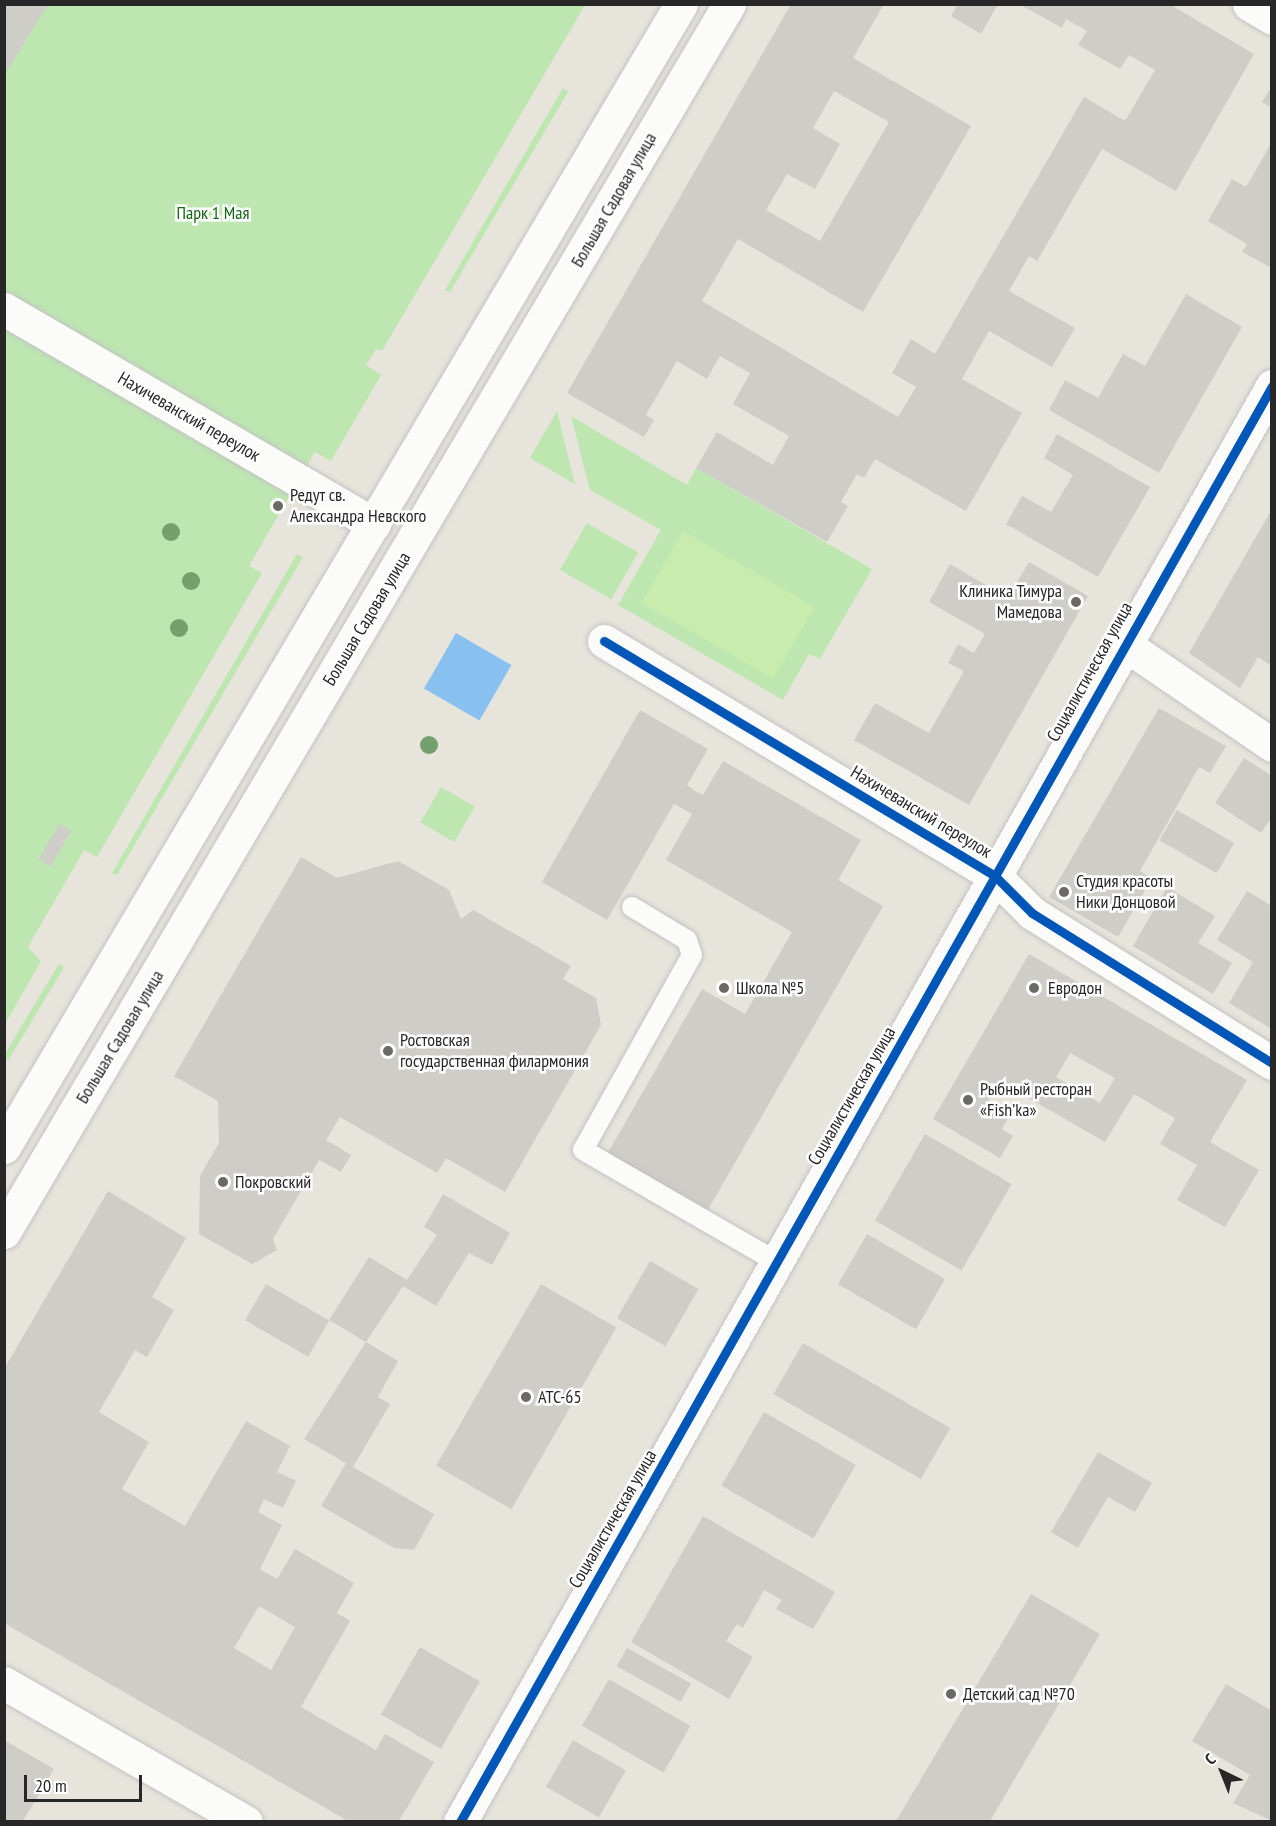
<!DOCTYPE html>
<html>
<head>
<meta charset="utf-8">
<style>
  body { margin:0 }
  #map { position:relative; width:1276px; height:1826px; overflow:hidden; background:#e7e4dc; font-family:"PT Sans Narrow",sans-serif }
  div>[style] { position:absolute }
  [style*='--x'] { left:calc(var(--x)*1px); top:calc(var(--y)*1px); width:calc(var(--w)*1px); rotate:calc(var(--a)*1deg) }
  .green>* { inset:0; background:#bde6b1; transform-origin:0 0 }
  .pitch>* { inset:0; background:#c8ebae; transform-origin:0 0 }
  .water>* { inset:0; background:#88c0f0; transform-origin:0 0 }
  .building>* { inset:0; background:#cfcdc7; transform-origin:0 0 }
  .roads { filter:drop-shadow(0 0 2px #c3c2c2) drop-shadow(0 0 2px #c3c2c2) }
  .lane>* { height:20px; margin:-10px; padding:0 10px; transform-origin:10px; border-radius:10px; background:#fbfbfa }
  .street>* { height:33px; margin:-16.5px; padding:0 16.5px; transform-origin:16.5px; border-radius:16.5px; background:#fbfbfa }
  .secondary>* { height:33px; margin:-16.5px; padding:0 16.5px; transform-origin:16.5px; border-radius:16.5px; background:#fbfbfa }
  .cycleway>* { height:9px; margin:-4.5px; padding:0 4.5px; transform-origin:4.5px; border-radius:4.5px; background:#0057b8 }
  .trees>* { width:18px; height:18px; margin:-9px; border-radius:50%; background:#73a06d }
  .dots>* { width:16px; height:16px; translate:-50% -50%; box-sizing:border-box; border:3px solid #fff; border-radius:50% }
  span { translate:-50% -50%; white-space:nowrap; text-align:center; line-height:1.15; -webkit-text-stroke:5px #fff; paint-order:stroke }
  .street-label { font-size:18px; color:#272727 }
  .park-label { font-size:18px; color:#146813 }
  .poi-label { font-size:18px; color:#272727 }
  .left { translate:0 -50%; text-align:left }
  .right { translate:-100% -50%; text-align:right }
  .frame { position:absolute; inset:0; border:6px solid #272727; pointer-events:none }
  .north { position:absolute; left:1192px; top:1742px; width:60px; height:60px; -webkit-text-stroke:4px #fff; paint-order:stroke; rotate:317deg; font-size:16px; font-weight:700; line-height:24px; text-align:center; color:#272727 }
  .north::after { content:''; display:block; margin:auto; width:21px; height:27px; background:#272727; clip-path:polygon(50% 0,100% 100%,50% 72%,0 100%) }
  .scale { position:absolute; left:24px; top:1775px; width:118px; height:27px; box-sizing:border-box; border:3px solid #272727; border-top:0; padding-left:8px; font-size:18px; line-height:21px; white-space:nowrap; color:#272727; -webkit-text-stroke:4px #fff; paint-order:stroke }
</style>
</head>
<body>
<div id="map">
  <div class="green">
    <i style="clip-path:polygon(5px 5px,585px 5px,382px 351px,376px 349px,366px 365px,381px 375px,331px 461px,315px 452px,249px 566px,262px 573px,97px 857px,84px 850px,28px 947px,41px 961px,5px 1024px)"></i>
    <i style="clip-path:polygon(563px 88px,568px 92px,450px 292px,445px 290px)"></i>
    <i style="clip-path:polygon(557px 411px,575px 484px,530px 458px)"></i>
    <i style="clip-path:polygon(571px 416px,687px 485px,696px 468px,872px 569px,820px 659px,809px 654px,783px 700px,618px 605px,661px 530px,590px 490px)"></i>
    <i style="left:587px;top:523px;width:59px;height:54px;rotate:30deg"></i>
    <i style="clip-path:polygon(297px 554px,303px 557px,117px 875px,112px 873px)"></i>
    <i style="left:441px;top:787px;width:39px;height:41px;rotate:30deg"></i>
    <i style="left:59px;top:964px;width:6px;height:108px;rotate:31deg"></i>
  </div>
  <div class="pitch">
    <i style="left:683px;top:531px;width:152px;height:83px;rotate:30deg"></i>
  </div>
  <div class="water">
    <i style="left:456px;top:633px;width:64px;height:64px;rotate:30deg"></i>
  </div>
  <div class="building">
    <i style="clip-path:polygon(4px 4px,48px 4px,4px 76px)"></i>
    <i style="clip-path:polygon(evenodd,791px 4px,884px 4px,853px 58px,971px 126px,863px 312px,738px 239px,702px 301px,898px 417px,916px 387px,892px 373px,911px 339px,935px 354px,1084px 97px,1125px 121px,1155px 70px,1129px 55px,1120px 69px,1078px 45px,1087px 31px,1066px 19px,1062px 28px,1021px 5px,1171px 5px,1254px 54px,1176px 191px,1102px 149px,1037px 261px,1029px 256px,1009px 291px,1075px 328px,1052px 367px,989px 331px,962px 379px,1022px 413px,966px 511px,875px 459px,864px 478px,857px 474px,841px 502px,848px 506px,827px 542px,696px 468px,717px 432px,773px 465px,789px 436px,733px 404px,750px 373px,720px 356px,707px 379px,677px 361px,646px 415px,654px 420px,644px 437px,567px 393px,791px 4px,834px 91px,889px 122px,820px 241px,766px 210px,787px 174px,815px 189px,840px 144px,813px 128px,834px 91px)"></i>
    <i style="clip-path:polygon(958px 4px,998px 4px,981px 34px,951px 16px)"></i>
    <i style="clip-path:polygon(1272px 86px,1272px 108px,1262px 102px)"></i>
    <i style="clip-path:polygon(1272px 142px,1272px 268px,1242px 252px,1247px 244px,1208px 221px,1232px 179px,1246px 187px)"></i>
    <i style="clip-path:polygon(1186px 294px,1242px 327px,1159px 473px,1049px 410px,1065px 380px,1098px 398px,1123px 354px,1145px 366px)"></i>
    <i style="clip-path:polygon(1057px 434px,1150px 487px,1098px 577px,1006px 524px,1022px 496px,1051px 512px,1073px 475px,1044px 458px)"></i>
    <i style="clip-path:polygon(1272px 509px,1272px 666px,1258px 657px,1240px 688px,1189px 653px)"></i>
    <i style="clip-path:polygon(1029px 562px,1088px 596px,969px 805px,854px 740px,875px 703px,929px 733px,964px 671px,948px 663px,958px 644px,974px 653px,985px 634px,929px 602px,950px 564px,1008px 598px)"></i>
    <i style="clip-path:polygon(1159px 708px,1226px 746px,1210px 773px,1199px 767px,1140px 871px,1152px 878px,1118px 937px,1049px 897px)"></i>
    <i style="clip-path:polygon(640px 710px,708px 749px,687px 785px,695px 791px,703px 795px,723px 761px,861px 840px,838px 880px,883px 906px,706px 1213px,606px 1156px,702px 989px,745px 1014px,792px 932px,666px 860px,692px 814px,674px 804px,607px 920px,542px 882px)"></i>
    <i style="clip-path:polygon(1244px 758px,1272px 776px,1272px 817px,1261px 833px,1215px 803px)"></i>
    <i style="left:1177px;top:810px;width:66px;height:35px;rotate:30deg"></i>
    <i style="left:59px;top:824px;width:14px;height:41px;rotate:30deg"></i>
    <i style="clip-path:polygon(301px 857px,337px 878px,398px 861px,449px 890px,461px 919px,473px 910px,571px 966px,563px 979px,596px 998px,601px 1025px,505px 1192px,446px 1158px,437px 1173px,340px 1117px,326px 1140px,351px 1155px,341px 1172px,319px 1160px,273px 1239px,277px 1250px,252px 1264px,199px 1234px,200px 1176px,219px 1143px,218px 1101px,174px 1076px)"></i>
    <i style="clip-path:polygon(1167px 887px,1215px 916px,1198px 943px,1232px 963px,1213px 994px,1133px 946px)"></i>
    <i style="clip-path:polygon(1247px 891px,1272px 906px,1270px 1028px,1229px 1003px,1253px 962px,1217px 940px)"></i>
    <i style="clip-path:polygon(evenodd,1029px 954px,1247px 1080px,1210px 1142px,1259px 1170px,1225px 1227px,1177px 1200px,1197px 1165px,1160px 1144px,1175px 1118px,1134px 1094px,1105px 1142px,999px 1081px,987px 1103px,1009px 1116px,1002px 1129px,1013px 1136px,1000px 1158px,933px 1119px,1029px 954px,1070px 1053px,1115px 1078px,1100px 1103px,1056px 1077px,1070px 1053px)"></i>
    <i style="left:925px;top:1134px;width:100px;height:100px;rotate:30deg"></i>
    <i style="clip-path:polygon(evenodd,108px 1191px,186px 1238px,152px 1297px,174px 1310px,147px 1357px,135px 1350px,99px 1412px,149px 1442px,122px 1489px,185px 1526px,246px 1421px,290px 1446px,277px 1472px,296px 1481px,283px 1508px,264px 1499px,258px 1512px,282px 1525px,260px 1569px,277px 1579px,295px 1549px,354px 1583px,337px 1613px,350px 1621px,301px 1707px,376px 1750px,385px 1734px,434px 1762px,399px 1821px,348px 1821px,4px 1623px,4px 1369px,108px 1191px,259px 1606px,295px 1627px,271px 1670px,234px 1648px,259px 1606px)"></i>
    <i style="clip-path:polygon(443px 1194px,510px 1233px,492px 1265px,469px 1253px,436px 1306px,403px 1286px,366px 1342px,329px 1320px,369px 1257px,407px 1280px,437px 1235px,424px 1227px)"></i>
    <i style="left:867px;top:1234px;width:90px;height:58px;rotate:30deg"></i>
    <i style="left:650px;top:1261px;width:56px;height:66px;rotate:30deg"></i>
    <i style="left:266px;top:1284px;width:73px;height:42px;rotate:30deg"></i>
    <i style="left:541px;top:1284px;width:87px;height:210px;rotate:30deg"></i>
    <i style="clip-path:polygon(366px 1342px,398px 1361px,378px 1397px,390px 1404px,353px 1467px,434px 1514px,414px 1550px,394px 1548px,321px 1506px,346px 1463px,304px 1439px)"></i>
    <i style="left:803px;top:1343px;width:170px;height:59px;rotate:30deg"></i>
    <i style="left:764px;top:1412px;width:106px;height:85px;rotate:30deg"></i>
    <i style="clip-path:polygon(1098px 1452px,1152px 1483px,1135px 1512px,1108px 1497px,1078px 1548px,1051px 1532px)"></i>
    <i style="clip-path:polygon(703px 1516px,835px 1592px,813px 1629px,776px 1609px,782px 1600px,764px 1590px,743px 1628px,737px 1624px,726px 1641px,753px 1657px,729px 1699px,631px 1642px)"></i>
    <i style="clip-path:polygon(1031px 1594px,1100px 1634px,990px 1821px,896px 1821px)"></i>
    <i style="left:420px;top:1647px;width:69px;height:78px;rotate:30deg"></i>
    <i style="left:627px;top:1648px;width:73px;height:21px;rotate:29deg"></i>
    <i style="left:609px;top:1679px;width:94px;height:54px;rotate:30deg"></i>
    <i style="clip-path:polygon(1226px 1684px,1272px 1711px,1272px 1821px,1233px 1803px,1250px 1775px,1192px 1741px)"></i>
    <i style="clip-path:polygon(4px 1740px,54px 1769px,23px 1821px,4px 1821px)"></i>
    <i style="left:573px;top:1740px;width:61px;height:54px;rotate:30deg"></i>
  </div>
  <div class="roads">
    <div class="lane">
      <i style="--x:632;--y:907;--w:64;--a:31"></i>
      <i style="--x:687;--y:940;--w:16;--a:72"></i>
      <i style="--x:692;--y:955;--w:223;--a:119.2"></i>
      <i style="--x:583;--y:1150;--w:224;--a:30"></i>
    </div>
    <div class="street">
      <i style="--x:4;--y:309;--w:428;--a:30.2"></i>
      <i style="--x:604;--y:641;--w:456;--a:31"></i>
      <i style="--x:995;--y:876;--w:52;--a:45"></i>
      <i style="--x:1032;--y:913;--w:283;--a:32"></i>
      <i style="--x:1124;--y:644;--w:179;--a:34.3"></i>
      <i style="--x:4;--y:1683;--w:279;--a:29.9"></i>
    </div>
    <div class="secondary">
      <i style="--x:1249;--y:4;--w:27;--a:31"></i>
      <i style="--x:4;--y:1147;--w:1328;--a:-59.36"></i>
      <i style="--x:4;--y:1232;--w:1426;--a:-59.44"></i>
      <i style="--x:460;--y:1822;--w:1650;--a:-60.51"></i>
    </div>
  </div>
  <div class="cycleway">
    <i style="--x:604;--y:641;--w:456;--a:31"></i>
    <i style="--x:995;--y:876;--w:52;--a:45"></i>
    <i style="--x:1032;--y:913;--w:283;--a:32"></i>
    <i style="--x:460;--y:1822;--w:1650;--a:-60.51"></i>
  </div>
  <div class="trees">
    <i style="left:171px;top:532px"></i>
    <i style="left:191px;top:581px"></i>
    <i style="left:179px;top:628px"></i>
    <i style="left:429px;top:745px"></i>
  </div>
  <div class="dots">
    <i style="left:278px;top:506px;background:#6a6966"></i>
    <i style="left:1076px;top:602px;background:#6a6966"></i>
    <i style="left:1064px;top:892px;background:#6a6966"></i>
    <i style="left:724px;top:988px;background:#6a6966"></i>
    <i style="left:1034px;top:988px;background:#6a6966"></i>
    <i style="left:388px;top:1051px;background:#6a6966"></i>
    <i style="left:968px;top:1100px;background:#6a6966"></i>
    <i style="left:223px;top:1182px;background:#6a6966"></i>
    <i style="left:526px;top:1397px;background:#6a6966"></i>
    <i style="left:951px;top:1694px;background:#6a6966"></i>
  </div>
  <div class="street-label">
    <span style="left:614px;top:200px;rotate:-60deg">Большая Садовая улица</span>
    <span style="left:189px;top:417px;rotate:30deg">Нахичеванский переулок</span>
    <span style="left:367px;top:619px;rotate:-59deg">Большая Садовая улица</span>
    <span style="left:1090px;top:672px;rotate:-61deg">Социалистическая улица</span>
    <span style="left:921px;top:812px;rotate:31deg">Нахичеванский переулок</span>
    <span style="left:120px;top:1037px;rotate:-59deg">Большая Садовая улица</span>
    <span style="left:852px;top:1096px;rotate:-60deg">Социалистическая улица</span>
    <span style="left:613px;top:1519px;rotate:-60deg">Социалистическая улица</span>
  </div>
  <div class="park-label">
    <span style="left:213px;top:213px">Парк 1 Мая</span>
  </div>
  <div class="poi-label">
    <span class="left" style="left:290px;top:506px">Редут св.<br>Александра Невского</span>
    <span class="right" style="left:1062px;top:602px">Клиника Тимура<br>Мамедова</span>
    <span class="left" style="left:1076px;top:892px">Студия красоты<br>Ники Донцовой</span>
    <span class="left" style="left:736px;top:988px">Школа №5</span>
    <span class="left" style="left:1048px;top:988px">Евродон</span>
    <span class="left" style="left:400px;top:1051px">Ростовская<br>государственная филармония</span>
    <span class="left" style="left:980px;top:1100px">Рыбный ресторан<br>«Fish’ka»</span>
    <span class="left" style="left:235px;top:1182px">Покровский</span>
    <span class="left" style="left:538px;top:1397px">АТС-65</span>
    <span class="left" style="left:963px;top:1694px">Детский сад №70</span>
  </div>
  <div class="frame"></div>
  <div class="north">С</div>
  <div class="scale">20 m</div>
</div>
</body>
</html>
